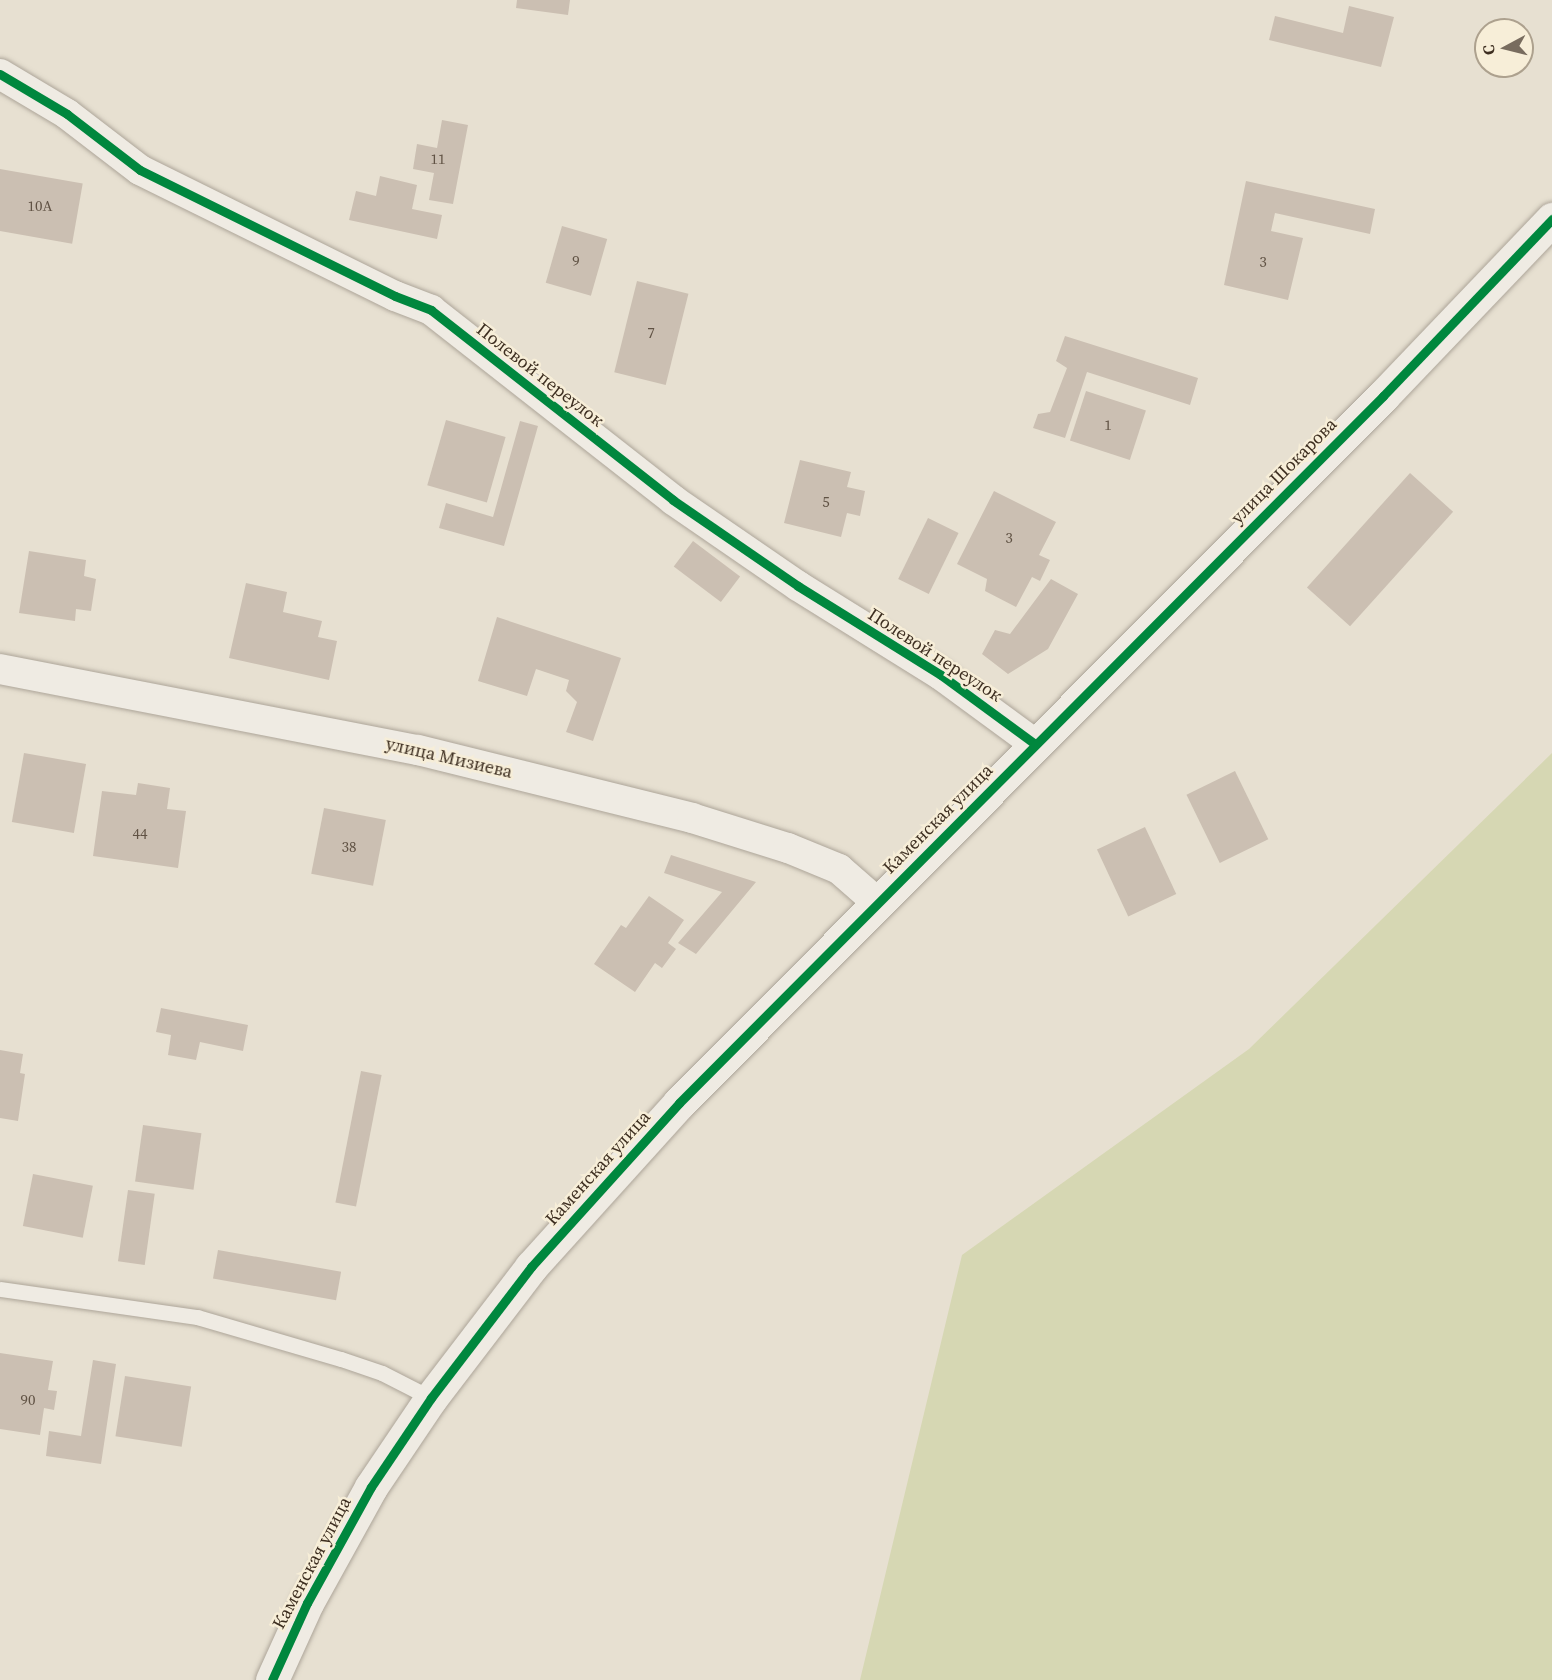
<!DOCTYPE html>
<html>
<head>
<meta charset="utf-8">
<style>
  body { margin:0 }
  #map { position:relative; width:1552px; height:1680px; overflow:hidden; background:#e7e0d1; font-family:"Source Serif 4",serif }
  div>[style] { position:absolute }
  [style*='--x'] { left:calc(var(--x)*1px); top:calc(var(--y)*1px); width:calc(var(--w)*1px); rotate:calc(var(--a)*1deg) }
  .green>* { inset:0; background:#d6d7b3 }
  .building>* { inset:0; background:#cbbfb2; transform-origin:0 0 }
  .roads { filter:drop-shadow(0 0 2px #ada599) drop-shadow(0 0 2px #ada599) }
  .lane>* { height:15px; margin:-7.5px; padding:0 7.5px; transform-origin:7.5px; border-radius:7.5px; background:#efebe3 }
  .street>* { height:30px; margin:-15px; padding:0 15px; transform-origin:15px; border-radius:15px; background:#efebe3 }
  .secondary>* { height:33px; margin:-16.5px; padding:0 16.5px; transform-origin:16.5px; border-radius:16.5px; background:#efebe3 }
  .cycleway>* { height:9px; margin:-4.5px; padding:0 4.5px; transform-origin:4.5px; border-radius:4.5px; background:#00873e }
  span { translate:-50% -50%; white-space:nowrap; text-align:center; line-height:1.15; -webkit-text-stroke:5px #f7eed8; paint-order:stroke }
  .number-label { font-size:15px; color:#605244 }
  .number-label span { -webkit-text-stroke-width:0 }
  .street-label { font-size:18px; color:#3d2e20 }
  .north { position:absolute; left:1474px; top:18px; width:60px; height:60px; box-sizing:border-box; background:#f7eed8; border:2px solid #ada18e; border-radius:50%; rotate:263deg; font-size:16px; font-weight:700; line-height:24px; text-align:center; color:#3d2e20 }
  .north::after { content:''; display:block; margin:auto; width:21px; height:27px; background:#786c5e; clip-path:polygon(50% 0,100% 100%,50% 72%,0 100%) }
</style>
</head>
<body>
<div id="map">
  <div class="green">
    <i style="clip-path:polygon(1552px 753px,1552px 1680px,860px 1680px,962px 1255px,1249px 1049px)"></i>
  </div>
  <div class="building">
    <i style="clip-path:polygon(517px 0,570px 0,568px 15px,516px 8px)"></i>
    <i style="clip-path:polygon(1349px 6px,1394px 17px,1381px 67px,1269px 40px,1275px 16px,1343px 33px)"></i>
    <i style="clip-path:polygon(442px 120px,468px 125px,453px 204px,429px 200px,434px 173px,413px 169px,417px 144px,437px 148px)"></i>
    <i style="left:0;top:169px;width:84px;height:61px;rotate:10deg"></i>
    <i style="clip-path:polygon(380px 176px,417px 185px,412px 209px,442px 215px,437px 239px,349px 220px,356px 191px,376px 196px)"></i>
    <i style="clip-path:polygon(1246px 181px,1375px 209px,1370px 234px,1275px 213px,1271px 231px,1303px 238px,1288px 300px,1224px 285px)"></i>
    <i style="left:562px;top:226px;width:47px;height:59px;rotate:16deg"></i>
    <i style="left:637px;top:281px;width:53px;height:94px;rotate:14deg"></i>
    <i style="clip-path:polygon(1065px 336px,1198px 378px,1190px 405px,1087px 372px,1065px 438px,1033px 428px,1038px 414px,1050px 412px,1067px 368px,1056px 361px)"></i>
    <i style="left:1086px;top:391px;width:63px;height:52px;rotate:18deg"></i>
    <i style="left:446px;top:420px;width:62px;height:68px;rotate:16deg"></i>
    <i style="clip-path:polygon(520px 421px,538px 426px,504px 546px,439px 528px,446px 503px,493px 517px)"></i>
    <i style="clip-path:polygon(800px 460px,851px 472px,847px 487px,865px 491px,860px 516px,847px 513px,841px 537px,784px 523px)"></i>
    <i style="left:1410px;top:473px;width:58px;height:154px;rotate:42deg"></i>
    <i style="clip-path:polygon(994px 491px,1056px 522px,1039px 555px,1050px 560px,1040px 581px,1032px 577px,1016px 607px,985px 591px,987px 579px,957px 564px)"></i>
    <i style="left:928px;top:518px;width:34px;height:68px;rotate:26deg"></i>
    <i style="left:693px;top:541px;width:59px;height:32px;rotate:37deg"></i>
    <i style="clip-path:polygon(29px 551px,86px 560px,84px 576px,96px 579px,91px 611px,76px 609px,75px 621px,19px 613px)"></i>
    <i style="clip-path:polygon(1051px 579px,1078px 594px,1048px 649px,1008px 674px,982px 654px,995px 630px,1010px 634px)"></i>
    <i style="clip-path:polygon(246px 583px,287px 592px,283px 612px,322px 621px,318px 637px,337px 641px,329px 680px,229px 658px)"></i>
    <i style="clip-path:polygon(497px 617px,621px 658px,593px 741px,566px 732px,577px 702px,566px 691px,569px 680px,536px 669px,527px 696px,478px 681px)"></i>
    <i style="left:24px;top:753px;width:63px;height:70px;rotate:10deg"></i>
    <i style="left:1235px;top:771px;width:76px;height:54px;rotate:64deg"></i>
    <i style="clip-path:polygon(138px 783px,170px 788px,167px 809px,186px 811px,178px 868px,93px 856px,102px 791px,136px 795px)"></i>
    <i style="left:324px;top:808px;width:63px;height:67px;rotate:11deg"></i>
    <i style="left:1145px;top:827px;width:74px;height:53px;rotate:65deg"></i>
    <i style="clip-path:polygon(671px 855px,756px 882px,696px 954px,678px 943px,722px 892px,664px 873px)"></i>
    <i style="clip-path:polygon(649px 896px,684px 920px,668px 943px,676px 949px,662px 968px,655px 963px,635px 992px,594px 964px,621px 925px,626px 928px)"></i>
    <i style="clip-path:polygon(161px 1008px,248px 1025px,243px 1051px,200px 1042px,196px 1060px,168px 1055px,171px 1035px,156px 1032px)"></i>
    <i style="clip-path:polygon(0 1050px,23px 1054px,20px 1073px,25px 1074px,18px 1121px,0 1118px)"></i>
    <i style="left:361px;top:1071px;width:21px;height:134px;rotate:11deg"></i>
    <i style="left:143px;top:1125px;width:59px;height:57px;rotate:8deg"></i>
    <i style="left:33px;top:1174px;width:61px;height:53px;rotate:11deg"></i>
    <i style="left:128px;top:1190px;width:27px;height:72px;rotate:8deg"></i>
    <i style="left:218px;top:1250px;width:125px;height:29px;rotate:10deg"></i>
    <i style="clip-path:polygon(0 1353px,53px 1361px,48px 1390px,57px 1391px,54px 1410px,44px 1408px,40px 1435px,0 1429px)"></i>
    <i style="clip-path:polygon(93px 1360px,116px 1364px,101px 1464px,46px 1456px,49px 1431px,81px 1436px)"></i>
    <i style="left:125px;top:1376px;width:67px;height:61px;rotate:9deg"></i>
  </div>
  <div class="roads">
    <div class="lane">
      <i style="--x:0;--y:1289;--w:199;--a:8.1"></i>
      <i style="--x:197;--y:1317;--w:150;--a:16.3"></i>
      <i style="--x:341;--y:1359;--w:43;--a:18.9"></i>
      <i style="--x:382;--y:1373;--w:55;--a:27"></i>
    </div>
    <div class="street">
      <i style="--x:0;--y:74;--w:78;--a:30.8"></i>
      <i style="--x:67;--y:114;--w:92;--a:37.5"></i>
      <i style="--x:140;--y:170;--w:284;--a:26.3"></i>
      <i style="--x:395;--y:296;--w:39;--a:21"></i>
      <i style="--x:431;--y:310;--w:308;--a:38.1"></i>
      <i style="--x:673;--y:500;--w:152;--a:34.5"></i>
      <i style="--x:798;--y:586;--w:168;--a:31.9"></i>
      <i style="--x:941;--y:675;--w:117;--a:36.3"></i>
      <i style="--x:0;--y:669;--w:426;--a:11"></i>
      <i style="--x:418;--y:750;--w:282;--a:13.9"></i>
      <i style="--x:692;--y:818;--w:101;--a:17.4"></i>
      <i style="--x:788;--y:848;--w:55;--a:22.4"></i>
      <i style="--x:839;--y:869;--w:52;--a:41.1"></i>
    </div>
    <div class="secondary">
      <i style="--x:272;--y:1680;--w:85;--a:-65.6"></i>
      <i style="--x:307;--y:1603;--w:132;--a:-61.1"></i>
      <i style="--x:371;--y:1487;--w:107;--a:-56"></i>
      <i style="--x:431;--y:1398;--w:165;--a:-52.6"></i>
      <i style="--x:531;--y:1267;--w:221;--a:-47.9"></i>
      <i style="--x:679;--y:1103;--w:998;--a:-45.12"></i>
      <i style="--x:1383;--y:396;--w:245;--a:-46.3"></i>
    </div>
  </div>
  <div class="cycleway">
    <i style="--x:0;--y:74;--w:78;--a:30.8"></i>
    <i style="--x:67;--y:114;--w:92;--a:37.5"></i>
    <i style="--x:140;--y:170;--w:284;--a:26.3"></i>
    <i style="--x:395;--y:296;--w:39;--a:21"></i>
    <i style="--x:431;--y:310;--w:308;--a:38.1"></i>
    <i style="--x:673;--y:500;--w:152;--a:34.5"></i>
    <i style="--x:798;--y:586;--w:168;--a:31.9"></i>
    <i style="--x:941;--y:675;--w:117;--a:36.3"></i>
    <i style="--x:272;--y:1680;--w:85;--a:-65.6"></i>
    <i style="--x:307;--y:1603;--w:132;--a:-61.1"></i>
    <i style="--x:371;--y:1487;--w:107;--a:-56"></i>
    <i style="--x:431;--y:1398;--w:165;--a:-52.6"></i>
    <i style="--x:531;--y:1267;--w:221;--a:-47.9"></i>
    <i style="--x:679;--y:1103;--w:998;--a:-45.12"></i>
    <i style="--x:1383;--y:396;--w:245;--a:-46.3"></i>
  </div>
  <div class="number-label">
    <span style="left:438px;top:159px">11</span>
    <span style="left:40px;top:206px">10А</span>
    <span style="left:576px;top:261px">9</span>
    <span style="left:1263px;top:262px">3</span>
    <span style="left:651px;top:333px">7</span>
    <span style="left:1108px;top:425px">1</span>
    <span style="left:826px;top:502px">5</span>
    <span style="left:1009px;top:538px">3</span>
    <span style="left:140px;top:834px">44</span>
    <span style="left:349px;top:847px">38</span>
    <span style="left:28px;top:1400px">90</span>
  </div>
  <div class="street-label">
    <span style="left:540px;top:375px;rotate:38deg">Полевой переулок</span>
    <span style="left:1284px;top:471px;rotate:-45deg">улица Шокарова</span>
    <span style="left:935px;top:655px;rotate:33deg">Полевой переулок</span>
    <span style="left:449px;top:758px;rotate:13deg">улица Мизиева</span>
    <span style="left:938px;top:819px;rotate:-45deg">Каменская улица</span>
    <span style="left:598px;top:1168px;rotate:-48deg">Каменская улица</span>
    <span style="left:312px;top:1563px;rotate:-62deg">Каменская улица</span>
  </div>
  <div class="north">С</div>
</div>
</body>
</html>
